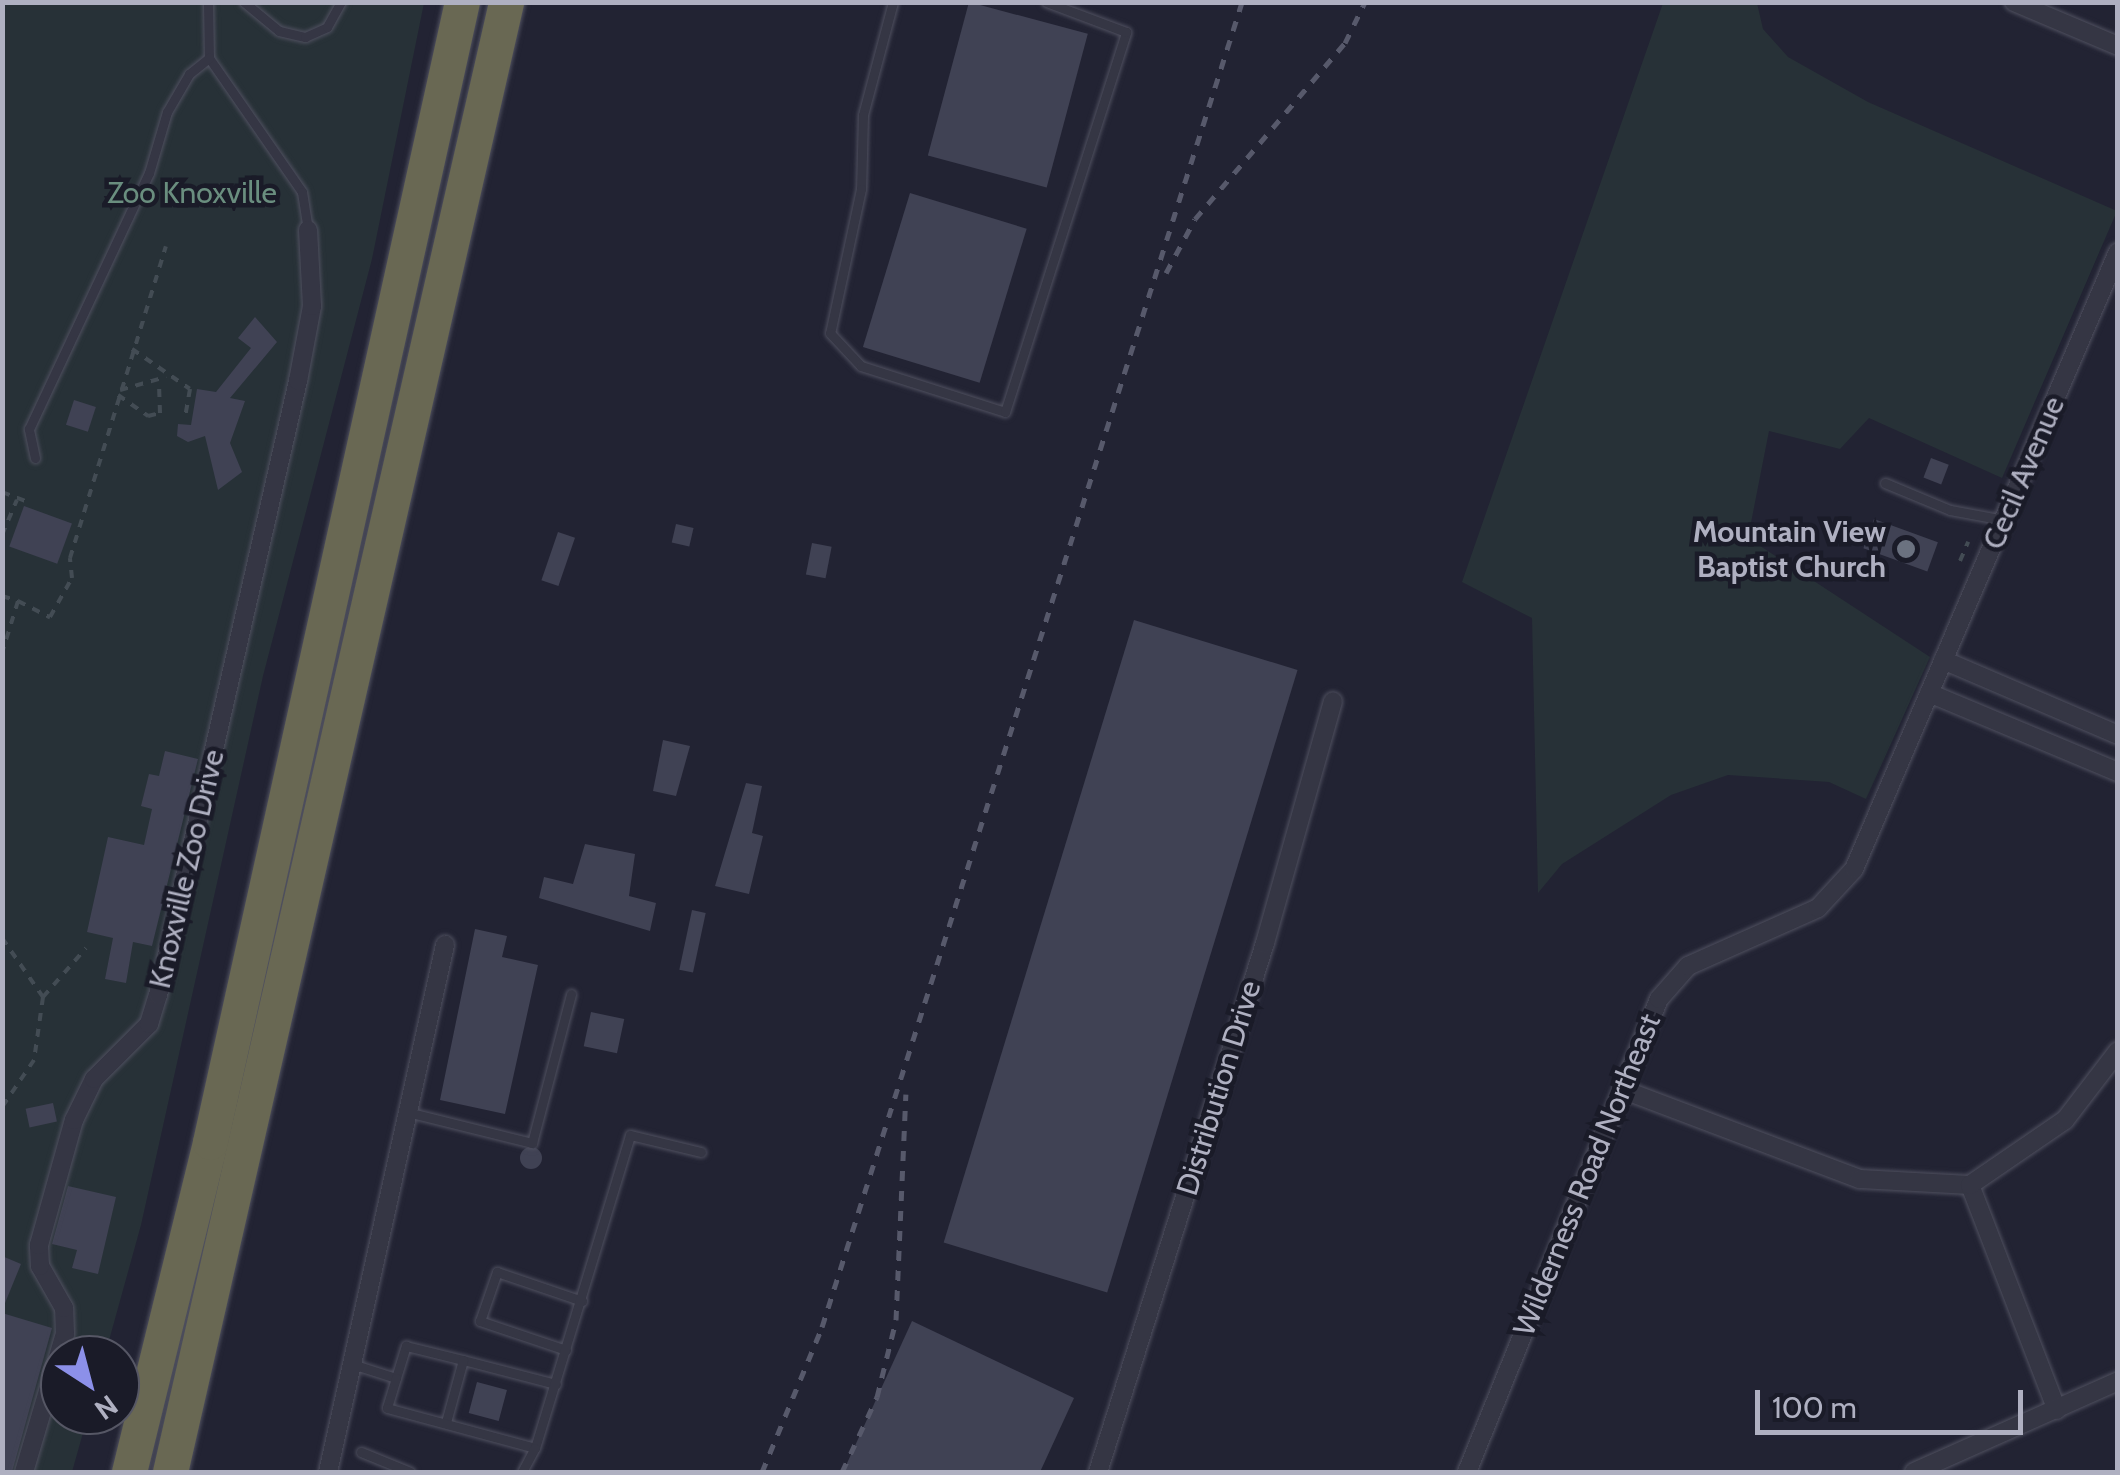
<!DOCTYPE html>
<html>
<head>
<meta charset="utf-8">
<style>
  body { margin:0 }
  #map { position:relative; width:2120px; height:1475px; overflow:hidden; background:#222333; font-family:Cabin,sans-serif }
  div>[style] { position:absolute }
  [style*='--x'] { left:calc(var(--x)*1px); top:calc(var(--y)*1px); width:calc(var(--w)*1px); rotate:calc(var(--a)*1deg) }
  .green>* { inset:0; background:#273137 }
  .building>* { inset:0; background:#404254; transform-origin:0 0 }
  .round { border-radius:50% }
  .path>* { height:4px; margin-top:-2px; transform-origin:0; background:repeating-linear-gradient(90deg,#434c54 0 8px,transparent 0 16px) }
  .roads { filter:drop-shadow(0 0 2px #4f505f) drop-shadow(0 0 2px #4f505f) }
  .lane>* { height:9px; margin:-4.5px; padding:0 4.5px; transform-origin:4.5px; border-radius:4.5px; background:#353644 }
  .street>* { height:18px; margin:-9px; padding:0 9px; transform-origin:9px; border-radius:9px; background:#353644 }
  .highway>* { height:35px; margin:-17.5px; padding:0 17.5px; transform-origin:17.5px; border-radius:17.5px; background:#696853 }
  .rail>* { height:5px; margin-top:-2.5px; transform-origin:0; background:repeating-linear-gradient(90deg,#57596b 0 10px,transparent 0 20px) }
  .dots>* { width:28px; height:28px; translate:-50% -50%; box-sizing:border-box; border:5px solid #1a1b28; border-radius:50% }
  span { translate:-50% -50%; white-space:nowrap; text-align:center; line-height:1.15; -webkit-text-stroke:9px #1a1b28; paint-order:stroke }
  .park-label { font-size:30px; color:#6a8e7f }
  .street-label { font-size:30px; color:#afb0c1 }
  .poi-label { font-size:30px; color:#afb0c1; font-weight:700 }
  .right { translate:-100% -50%; text-align:right }
  .frame { position:absolute; inset:0; border:5px solid #afb0c1; pointer-events:none }
  .north { position:absolute; left:40px; top:1335px; width:100px; height:100px; box-sizing:border-box; background:#1a1b28; border:2px solid #565765; border-radius:50%; rotate:144deg; font-size:28px; font-weight:700; line-height:40px; text-align:center; color:#afb0c1 }
  .north::after { content:''; display:block; margin:auto; width:35px; height:45px; background:#8c90e9; clip-path:polygon(50% 0,100% 100%,50% 72%,0 100%) }
  .scale { position:absolute; left:1755px; top:1390px; width:268px; height:45px; box-sizing:border-box; border:5px solid #afb0c1; border-top:0; padding-left:12px; font-size:30px; line-height:35px; white-space:nowrap; color:#afb0c1; -webkit-text-stroke:8px #1a1b28; paint-order:stroke }
</style>
</head>
<body>
<div id="map">
  <div class="green">
    <i style="clip-path:polygon(3px 3px,424px 3px,372px 259px,263px 676px,141px 1225px,105px 1355px,60px 1355px,60px 1415px,88px 1415px,72px 1472px,3px 1472px)"></i>
    <i style="clip-path:polygon(1663px 3px,1757px 3px,1763px 29px,1788px 57px,1868px 102px,2117px 211px,2002px 478px,1869px 418px,1840px 449px,1769px 431px,1748px 538px,1930px 657px,1866px 799px,1829px 782px,1728px 775px,1671px 795px,1562px 864px,1538px 893px,1532px 618px,1462px 582px)"></i>
  </div>
  <div class="building">
    <i style="left:969px;top:2px;width:123px;height:159px;rotate:15deg"></i>
    <i style="left:910px;top:193px;width:122px;height:161px;rotate:17deg"></i>
    <i style="clip-path:polygon(255px 317px,277px 342px,230px 398px,245px 401px,230px 443px,242px 472px,218px 490px,205px 436px,188px 442px,177px 436px,178px 424px,191px 425px,197px 389px,216px 392px,251px 348px,238px 338px)"></i>
    <i style="left:74px;top:400px;width:23px;height:26px;rotate:18deg"></i>
    <i style="left:1931px;top:458px;width:19px;height:21px;rotate:21deg"></i>
    <i style="left:24px;top:506px;width:51px;height:43px;rotate:20deg"></i>
    <i style="left:1874px;top:519px;width:68px;height:31px;rotate:20deg"></i>
    <i style="left:676px;top:524px;width:18px;height:19px;rotate:13deg"></i>
    <i style="left:558px;top:532px;width:18px;height:51px;rotate:19deg"></i>
    <i style="left:812px;top:543px;width:20px;height:32px;rotate:11deg"></i>
    <i style="left:1134px;top:620px;width:171px;height:651px;rotate:17deg"></i>
    <i style="clip-path:polygon(663px 740px,690px 746px,676px 796px,653px 791px)"></i>
    <i style="clip-path:polygon(165px 751px,198px 759px,152px 946px,133px 942px,126px 983px,105px 979px,113px 938px,87px 932px,108px 837px,144px 845px,152px 809px,141px 806px,149px 774px,159px 776px)"></i>
    <i style="clip-path:polygon(746px 783px,762px 786px,752px 833px,763px 836px,749px 894px,715px 886px)"></i>
    <i style="clip-path:polygon(585px 844px,635px 854px,629px 896px,656px 903px,650px 931px,539px 898px,544px 877px,573px 884px)"></i>
    <i style="left:692px;top:910px;width:14px;height:61px;rotate:12deg"></i>
    <i style="clip-path:polygon(475px 929px,507px 936px,502px 957px,538px 965px,505px 1114px,440px 1100px)"></i>
    <i style="left:591px;top:1012px;width:34px;height:35px;rotate:12deg"></i>
    <i style="left:53px;top:1103px;width:19px;height:28px;rotate:78deg"></i>
    <i class="round" style="left:520px;top:1147px;width:22px;height:22px"></i>
    <i style="clip-path:polygon(68px 1186px,116px 1197px,98px 1274px,72px 1268px,77px 1250px,52px 1244px)"></i>
    <i style="clip-path:polygon(2px 1256px,21px 1264px,3px 1308px,2px 1308px)"></i>
    <i style="clip-path:polygon(2px 1313px,52px 1328px,12px 1472px,2px 1472px)"></i>
    <i style="clip-path:polygon(912px 1321px,1074px 1398px,1040px 1472px,843px 1472px)"></i>
    <i style="left:477px;top:1382px;width:31px;height:32px;rotate:15deg"></i>
  </div>
  <div class="path">
    <i style="--x:132;--y:349;--w:70;--a:34.6"></i>
    <i style="--x:190;--y:389;--w:29;--a:100"></i>
    <i style="--x:120;--y:390;--w:48;--a:-15.8"></i>
    <i style="--x:118;--y:395;--w:37;--a:35"></i>
    <i style="--x:148;--y:416;--w:12;--a:-14"></i>
    <i style="--x:160;--y:413;--w:30;--a:-92"></i>
    <i style="--x:2;--y:492;--w:31;--a:21"></i>
    <i style="--x:2;--y:535;--w:38;--a:-67"></i>
    <i style="--x:1960;--y:561;--w:21;--a:-67"></i>
    <i style="--x:2;--y:596;--w:17;--a:17"></i>
    <i style="--x:18;--y:601;--w:54;--a:107.1"></i>
    <i style="--x:18;--y:601;--w:36;--a:27"></i>
    <i style="--x:50;--y:617;--w:45;--a:-60.6"></i>
    <i style="--x:72;--y:578;--w:20;--a:-96"></i>
    <i style="--x:70;--y:558;--w:326;--a:-72.9"></i>
    <i style="--x:2;--y:938;--w:72;--a:55.2"></i>
    <i style="--x:43;--y:997;--w:64;--a:98.1"></i>
    <i style="--x:34;--y:1060;--w:57;--a:124.2"></i>
    <i style="--x:43;--y:997;--w:65;--a:-48.7"></i>
  </div>
  <div class="roads">
    <div class="lane">
      <i style="--x:208;--y:2;--w:56;--a:89"></i>
      <i style="--x:209;--y:58;--w:163;--a:55.2"></i>
      <i style="--x:302;--y:192;--w:38;--a:81"></i>
      <i style="--x:244;--y:2;--w:45;--a:39.6"></i>
      <i style="--x:279;--y:31;--w:27;--a:13"></i>
      <i style="--x:305;--y:37;--w:24;--a:-24"></i>
      <i style="--x:327;--y:27;--w:29;--a:-61"></i>
      <i style="--x:893;--y:2;--w:117;--a:104.9"></i>
      <i style="--x:863;--y:115;--w:74;--a:91.5"></i>
      <i style="--x:861;--y:189;--w:147;--a:102.1"></i>
      <i style="--x:830;--y:333;--w:45;--a:46.8"></i>
      <i style="--x:861;--y:366;--w:151;--a:17.7"></i>
      <i style="--x:1005;--y:412;--w:399;--a:-72.3"></i>
      <i style="--x:1126;--y:32;--w:85;--a:-159.4"></i>
      <i style="--x:35;--y:458;--w:30;--a:-102"></i>
      <i style="--x:29;--y:429;--w:283;--a:-64.9"></i>
      <i style="--x:149;--y:173;--w:64;--a:-73.6"></i>
      <i style="--x:167;--y:112;--w:44;--a:-59.9"></i>
      <i style="--x:189;--y:74;--w:26;--a:-39"></i>
      <i style="--x:1885;--y:483;--w:70;--a:22.6"></i>
      <i style="--x:1950;--y:510;--w:55;--a:10.5"></i>
      <i style="--x:407;--y:1112;--w:129;--a:13.9"></i>
      <i style="--x:532;--y:1143;--w:154;--a:-75.3"></i>
      <i style="--x:566;--y:1350;--w:91;--a:-161.4"></i>
      <i style="--x:480;--y:1321;--w:52;--a:-70.9"></i>
      <i style="--x:497;--y:1272;--w:90;--a:18.8"></i>
      <i style="--x:463;--y:1360;--w:96;--a:14.5"></i>
      <i style="--x:352;--y:1364;--w:46;--a:17.7"></i>
      <i style="--x:396;--y:1378;--w:34;--a:-73"></i>
      <i style="--x:406;--y:1346;--w:59;--a:13.8"></i>
      <i style="--x:463;--y:1360;--w:64;--a:105.3"></i>
      <i style="--x:396;--y:1378;--w:31;--a:107"></i>
      <i style="--x:387;--y:1408;--w:153;--a:15.1"></i>
      <i style="--x:535;--y:1448;--w:327;--a:-73.1"></i>
      <i style="--x:630;--y:1135;--w:73;--a:13.5"></i>
      <i style="--x:361;--y:1452;--w:53;--a:22.2"></i>
      <i style="--x:522;--y:1472;--w:27;--a:-62"></i>
    </div>
    <div class="street">
      <i style="--x:2014;--y:2;--w:113;--a:22.9"></i>
      <i style="--x:1943;--y:660;--w:190;--a:23.2"></i>
      <i style="--x:1929;--y:693;--w:205;--a:22.7"></i>
      <i style="--x:1624;--y:1090;--w:252;--a:20.7"></i>
      <i style="--x:1860;--y:1179;--w:110;--a:3.1"></i>
      <i style="--x:1970;--y:1185;--w:241;--a:68.9"></i>
      <i style="--x:1970;--y:1185;--w:115;--a:-34.4"></i>
      <i style="--x:2065;--y:1120;--w:87;--a:-52.5"></i>
      <i style="--x:24;--y:1472;--w:144;--a:-73.5"></i>
      <i style="--x:65;--y:1334;--w:26;--a:-92"></i>
      <i style="--x:64;--y:1308;--w:48;--a:-119.7"></i>
      <i style="--x:40;--y:1266;--w:21;--a:-93"></i>
      <i style="--x:39;--y:1245;--w:130;--a:-74.4"></i>
      <i style="--x:74;--y:1120;--w:46;--a:-64"></i>
      <i style="--x:94;--y:1079;--w:78;--a:-45"></i>
      <i style="--x:149;--y:1024;--w:30;--a:-73"></i>
      <i style="--x:158;--y:995;--w:630;--a:-77.16"></i>
      <i style="--x:298;--y:381;--w:76;--a:-79.4"></i>
      <i style="--x:312;--y:306;--w:76;--a:-93"></i>
      <i style="--x:328;--y:1472;--w:540;--a:-77.48"></i>
      <i style="--x:1098;--y:1472;--w:555;--a:-72.48"></i>
      <i style="--x:1265;--y:943;--w:251;--a:-74.3"></i>
      <i style="--x:1467;--y:1472;--w:510;--a:-67.91"></i>
      <i style="--x:1659;--y:999;--w:44;--a:-48.7"></i>
      <i style="--x:1688;--y:966;--w:142;--a:-24"></i>
      <i style="--x:1818;--y:908;--w:53;--a:-47.3"></i>
      <i style="--x:1854;--y:869;--w:671;--a:-66.84"></i>
      <i style="--x:1914;--y:1472;--w:223;--a:-24"></i>
    </div>
    <div class="highway">
      <i style="--x:129;--y:1472;--w:340;--a:-76.2"></i>
      <i style="--x:210;--y:1142;--w:1168;--a:-77.54"></i>
      <i style="--x:170;--y:1472;--w:1508;--a:-77.12"></i>
    </div>
  </div>
  <div class="rail">
    <i style="--x:1166;--y:273;--w:61;--a:-61.8"></i>
    <i style="--x:1195;--y:219;--w:231;--a:-49.6"></i>
    <i style="--x:1345;--y:43;--w:46;--a:-64"></i>
    <i style="--x:762;--y:1472;--w:157;--a:-67.5"></i>
    <i style="--x:822;--y:1327;--w:1390;--a:-72.41"></i>
    <i style="--x:842;--y:1472;--w:83;--a:-65"></i>
    <i style="--x:877;--y:1397;--w:79;--a:-76.1"></i>
    <i style="--x:896;--y:1320;--w:226;--a:-87.5"></i>
  </div>
  <div class="dots">
    <i style="left:1906px;top:549px;background:#6b7280"></i>
  </div>
  <div class="park-label">
    <span style="left:192px;top:193px">Zoo Knoxville</span>
  </div>
  <div class="street-label">
    <span style="left:2024px;top:473px;rotate:-67deg">Cecil Avenue</span>
    <span style="left:187px;top:869px;rotate:-77deg">Knoxville Zoo Drive</span>
    <span style="left:1219px;top:1088px;rotate:-73deg">Distribution Drive</span>
    <span style="left:1587px;top:1175px;rotate:-68deg">Wilderness Road Northeast</span>
  </div>
  <div class="poi-label">
    <span class="right" style="left:1886px;top:549px">Mountain View<br>Baptist Church</span>
  </div>
  <div class="frame"></div>
  <div class="north">N</div>
  <div class="scale">100 m</div>
</div>
</body>
</html>
